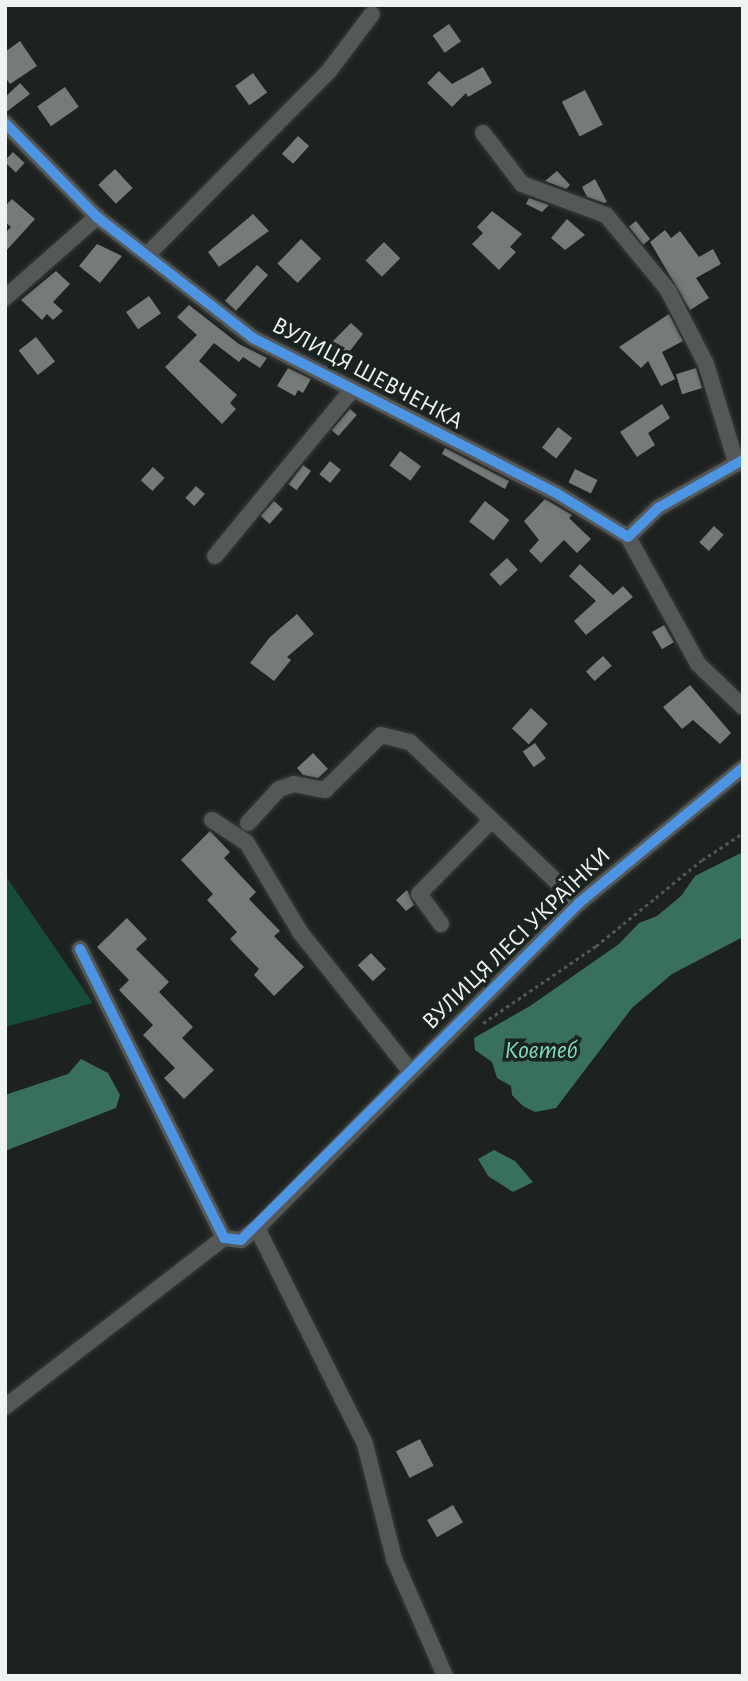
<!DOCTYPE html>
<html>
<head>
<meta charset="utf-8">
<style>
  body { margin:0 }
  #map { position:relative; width:748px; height:1681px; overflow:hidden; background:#1d211f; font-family:"Alegreya Sans",sans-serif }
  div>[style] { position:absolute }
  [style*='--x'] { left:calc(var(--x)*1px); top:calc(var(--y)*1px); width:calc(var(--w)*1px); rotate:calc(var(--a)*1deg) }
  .green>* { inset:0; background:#174b3c }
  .water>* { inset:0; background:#386f5d }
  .building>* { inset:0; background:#767a78; transform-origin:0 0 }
  .path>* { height:2.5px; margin-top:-1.25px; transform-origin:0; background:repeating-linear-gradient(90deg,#545756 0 3.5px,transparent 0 7px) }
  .roads { filter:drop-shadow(0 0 2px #393c3b) drop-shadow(0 0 2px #393c3b) }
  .minor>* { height:16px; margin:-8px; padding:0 8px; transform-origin:8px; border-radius:8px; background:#545856 }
  .cycleway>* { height:10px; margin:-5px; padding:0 5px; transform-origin:5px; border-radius:5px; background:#4d94e3 }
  span { translate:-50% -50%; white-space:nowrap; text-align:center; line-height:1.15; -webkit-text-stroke:7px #1b2320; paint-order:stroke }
  .street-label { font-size:24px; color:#eff4f2 }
  .water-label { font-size:26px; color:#7edbbc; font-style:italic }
  .frame { position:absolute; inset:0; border:7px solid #eff4f2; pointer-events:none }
</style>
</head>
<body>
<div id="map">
  <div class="green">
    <i style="clip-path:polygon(5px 875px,93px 1003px,5px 1027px)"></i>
  </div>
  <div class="water">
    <i style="clip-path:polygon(743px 852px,743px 937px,672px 974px,632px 1008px,556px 1108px,535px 1112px,523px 1106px,512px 1095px,511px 1086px,497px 1078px,492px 1062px,475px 1050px,474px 1038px,530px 1006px,619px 944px,639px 923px,657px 916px,681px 896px,695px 876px)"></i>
    <i style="clip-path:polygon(81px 1059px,108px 1073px,120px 1095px,116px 1108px,5px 1151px,5px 1095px,68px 1074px)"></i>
    <i style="clip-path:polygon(494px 1150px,515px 1161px,533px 1182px,513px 1192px,488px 1176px,478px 1159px)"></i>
  </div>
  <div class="building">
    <i style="left:449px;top:24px;width:21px;height:20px;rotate:55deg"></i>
    <i style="clip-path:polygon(20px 41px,37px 66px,10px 84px,5px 77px,5px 52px)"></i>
    <i style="clip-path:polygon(483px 67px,492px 83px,468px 97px,466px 93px,452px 107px,427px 83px,439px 71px,452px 84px)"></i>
    <i style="left:253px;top:73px;width:24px;height:22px;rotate:54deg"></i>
    <i style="clip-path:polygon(20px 83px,30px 94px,5px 113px,5px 97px)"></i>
    <i style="left:65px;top:87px;width:24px;height:34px;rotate:55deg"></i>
    <i style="left:585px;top:90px;width:39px;height:26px;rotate:63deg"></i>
    <i style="left:298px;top:136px;width:15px;height:24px;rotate:42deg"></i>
    <i style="left:13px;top:152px;width:16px;height:13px;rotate:43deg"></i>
    <i style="left:115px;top:169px;width:26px;height:23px;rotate:47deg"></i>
    <i style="clip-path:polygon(557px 171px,570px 185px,566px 189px,545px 181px)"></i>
    <i style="clip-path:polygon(595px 179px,607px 202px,604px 203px,587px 197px,582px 187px)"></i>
    <i style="clip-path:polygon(529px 198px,549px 205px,542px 212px,526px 204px)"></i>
    <i style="clip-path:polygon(12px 199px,35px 219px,5px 252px,5px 233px,11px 227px,5px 222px,5px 206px)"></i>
    <i style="clip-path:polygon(492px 211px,522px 234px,510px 247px,516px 252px,499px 270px,472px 244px,483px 233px,477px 227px)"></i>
    <i style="clip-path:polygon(253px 214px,269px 231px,219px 267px,208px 252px)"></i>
    <i style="clip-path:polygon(567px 219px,585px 235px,565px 250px,551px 238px)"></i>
    <i style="left:636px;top:221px;width:23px;height:9px;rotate:52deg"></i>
    <i style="clip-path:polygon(665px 230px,671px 238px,680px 231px,699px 257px,713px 249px,721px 264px,696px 278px,709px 298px,690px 310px,650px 242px)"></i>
    <i style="left:301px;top:239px;width:28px;height:34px;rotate:44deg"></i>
    <i style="left:384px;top:242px;width:23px;height:26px;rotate:45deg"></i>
    <i style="clip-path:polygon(97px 244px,122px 256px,100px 283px,79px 266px)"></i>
    <i style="left:257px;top:265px;width:15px;height:48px;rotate:42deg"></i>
    <i style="clip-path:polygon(56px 271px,70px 284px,53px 302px,63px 311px,53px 320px,47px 314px,42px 320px,21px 300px)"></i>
    <i style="left:149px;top:296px;width:21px;height:28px;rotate:55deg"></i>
    <i style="clip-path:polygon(189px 305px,239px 344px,267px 358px,260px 368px,243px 357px,239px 362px,214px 343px,199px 361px,237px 395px,230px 403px,236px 409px,222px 424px,165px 367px,197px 335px,177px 317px)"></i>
    <i style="clip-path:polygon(669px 314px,683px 341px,662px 352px,675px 379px,661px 386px,648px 361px,641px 368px,619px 347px)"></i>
    <i style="clip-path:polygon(351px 323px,363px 334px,343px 360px,328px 346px)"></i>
    <i style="left:36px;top:337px;width:31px;height:22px;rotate:52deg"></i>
    <i style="clip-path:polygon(288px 368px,311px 379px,303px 393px,298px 390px,295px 396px,277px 386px)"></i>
    <i style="left:696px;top:368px;width:21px;height:21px;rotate:73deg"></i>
    <i style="clip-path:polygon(662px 404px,670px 418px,648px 433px,655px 445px,637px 457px,620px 432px)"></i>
    <i style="left:350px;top:409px;width:9px;height:28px;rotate:41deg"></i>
    <i style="left:558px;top:427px;width:18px;height:26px;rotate:38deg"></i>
    <i style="clip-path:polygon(445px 448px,509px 481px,505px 489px,442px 454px)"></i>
    <i style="left:400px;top:451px;width:26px;height:18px;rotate:36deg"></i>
    <i style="left:330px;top:461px;width:14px;height:17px;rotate:39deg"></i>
    <i style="left:303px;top:465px;width:10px;height:24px;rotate:37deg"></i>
    <i style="left:153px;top:467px;width:16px;height:18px;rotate:43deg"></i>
    <i style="left:575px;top:469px;width:25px;height:15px;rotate:26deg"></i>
    <i style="left:196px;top:486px;width:12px;height:16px;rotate:42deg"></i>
    <i style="clip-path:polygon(545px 499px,572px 515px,569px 518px,591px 539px,577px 553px,564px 540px,541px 563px,529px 551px,539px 540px,524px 521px)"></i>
    <i style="left:274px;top:501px;width:12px;height:20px;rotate:42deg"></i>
    <i style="left:485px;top:501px;width:31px;height:26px;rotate:38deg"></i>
    <i style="left:714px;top:526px;width:13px;height:22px;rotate:42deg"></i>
    <i style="left:507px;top:558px;width:16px;height:24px;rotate:47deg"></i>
    <i style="clip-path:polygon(580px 564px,613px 595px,623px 586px,633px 597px,586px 635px,574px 621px,596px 601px,569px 576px)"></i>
    <i style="clip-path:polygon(297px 614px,314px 634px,287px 657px,291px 660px,274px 681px,250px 663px,270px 637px)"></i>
    <i style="left:664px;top:625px;width:20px;height:14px;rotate:60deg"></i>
    <i style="left:603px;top:656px;width:13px;height:23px;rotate:48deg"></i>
    <i style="clip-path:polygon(690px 685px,731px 733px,720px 744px,693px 720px,682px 729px,663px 707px)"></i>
    <i style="left:531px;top:708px;width:23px;height:28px;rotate:43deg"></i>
    <i style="left:535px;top:743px;width:19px;height:15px;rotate:55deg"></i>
    <i style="clip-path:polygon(313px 753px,328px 769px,318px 778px,303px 775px,297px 768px)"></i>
    <i style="clip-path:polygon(210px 831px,230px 852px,224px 858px,256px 892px,249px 899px,280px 931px,274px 936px,304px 967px,274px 996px,254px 975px,259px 969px,230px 939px,237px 932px,207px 900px,213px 894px,181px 860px)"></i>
    <i style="clip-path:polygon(407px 890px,414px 905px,406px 911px,396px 900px)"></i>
    <i style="clip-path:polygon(127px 918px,147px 939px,136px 949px,169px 982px,159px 992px,193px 1027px,182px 1038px,214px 1070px,184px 1099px,164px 1078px,175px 1068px,143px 1035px,153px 1025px,119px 990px,129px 980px,97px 947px)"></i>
    <i style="left:371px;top:953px;width:22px;height:18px;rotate:47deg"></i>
    <i style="left:420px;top:1439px;width:30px;height:27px;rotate:63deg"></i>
    <i style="left:453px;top:1505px;width:20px;height:30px;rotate:60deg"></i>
  </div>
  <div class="path">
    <i style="--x:483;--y:1023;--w:137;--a:-34.3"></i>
    <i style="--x:596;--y:946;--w:136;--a:-39.1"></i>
    <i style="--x:702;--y:860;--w:49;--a:-33.4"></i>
  </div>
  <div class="roads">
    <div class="minor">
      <i style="--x:5;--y:123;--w:132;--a:45.6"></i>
      <i style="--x:97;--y:217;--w:197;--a:37.8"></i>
      <i style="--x:253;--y:338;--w:340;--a:27.1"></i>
      <i style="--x:556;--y:493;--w:84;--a:31.4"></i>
      <i style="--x:628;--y:537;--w:42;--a:-44"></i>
      <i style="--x:658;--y:508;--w:98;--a:-29.5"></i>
      <i style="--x:483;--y:133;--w:64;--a:52.6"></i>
      <i style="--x:522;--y:184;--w:90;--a:20.3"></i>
      <i style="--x:606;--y:215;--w:97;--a:50.4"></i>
      <i style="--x:668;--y:290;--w:83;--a:62.8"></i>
      <i style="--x:706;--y:364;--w:102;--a:73"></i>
      <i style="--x:147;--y:255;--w:259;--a:-45.3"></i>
      <i style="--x:329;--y:71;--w:71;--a:-53"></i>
      <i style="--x:5;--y:298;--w:123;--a:-41.4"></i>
      <i style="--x:628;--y:537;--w:145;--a:61.1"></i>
      <i style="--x:698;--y:664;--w:62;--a:43.7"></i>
      <i style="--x:215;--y:556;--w:214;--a:-50.5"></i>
      <i style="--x:212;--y:820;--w:42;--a:33.3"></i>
      <i style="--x:247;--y:843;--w:104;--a:59.2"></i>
      <i style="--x:300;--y:932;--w:177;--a:51.6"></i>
      <i style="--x:248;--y:823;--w:46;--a:-47.6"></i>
      <i style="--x:279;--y:789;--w:16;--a:-18"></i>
      <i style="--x:294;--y:784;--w:32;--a:11"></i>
      <i style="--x:325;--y:790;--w:78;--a:-44.5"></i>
      <i style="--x:381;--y:735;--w:30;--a:14"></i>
      <i style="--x:410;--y:742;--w:233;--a:43.6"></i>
      <i style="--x:441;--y:924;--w:37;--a:-126"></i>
      <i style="--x:419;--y:894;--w:103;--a:-45.4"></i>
      <i style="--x:80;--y:949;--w:323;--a:63.5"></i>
      <i style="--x:257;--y:1228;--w:241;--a:63.4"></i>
      <i style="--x:365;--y:1444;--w:119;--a:75.8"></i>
      <i style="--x:394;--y:1559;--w:128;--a:66.4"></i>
      <i style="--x:5;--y:1407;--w:277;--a:-37.7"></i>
      <i style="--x:224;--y:1238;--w:17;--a:7"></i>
      <i style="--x:241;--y:1240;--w:20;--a:-37"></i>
      <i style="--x:257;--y:1228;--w:458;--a:-45.3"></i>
      <i style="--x:579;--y:903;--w:212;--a:-39.5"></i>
    </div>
  </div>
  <div class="cycleway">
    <i style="--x:5;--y:123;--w:132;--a:45.6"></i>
    <i style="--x:97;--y:217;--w:197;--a:37.8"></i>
    <i style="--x:253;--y:338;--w:340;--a:27.1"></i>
    <i style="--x:556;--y:493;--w:84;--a:31.4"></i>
    <i style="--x:628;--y:537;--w:42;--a:-44"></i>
    <i style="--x:658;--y:508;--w:98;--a:-29.5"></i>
    <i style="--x:80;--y:949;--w:323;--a:63.5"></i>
    <i style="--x:224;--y:1238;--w:17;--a:7"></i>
    <i style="--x:241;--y:1240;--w:477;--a:-44.9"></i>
    <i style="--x:579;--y:903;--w:212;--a:-39.5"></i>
  </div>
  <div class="street-label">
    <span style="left:367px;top:374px;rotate:28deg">ВУЛИЦЯ ШЕВЧЕНКА</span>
    <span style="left:517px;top:939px;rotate:-44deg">ВУЛИЦЯ ЛЕСІ УКРАЇНКИ</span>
  </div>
  <div class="water-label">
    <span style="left:541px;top:1051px">Ковтеб</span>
  </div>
  <div class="frame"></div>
</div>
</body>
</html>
